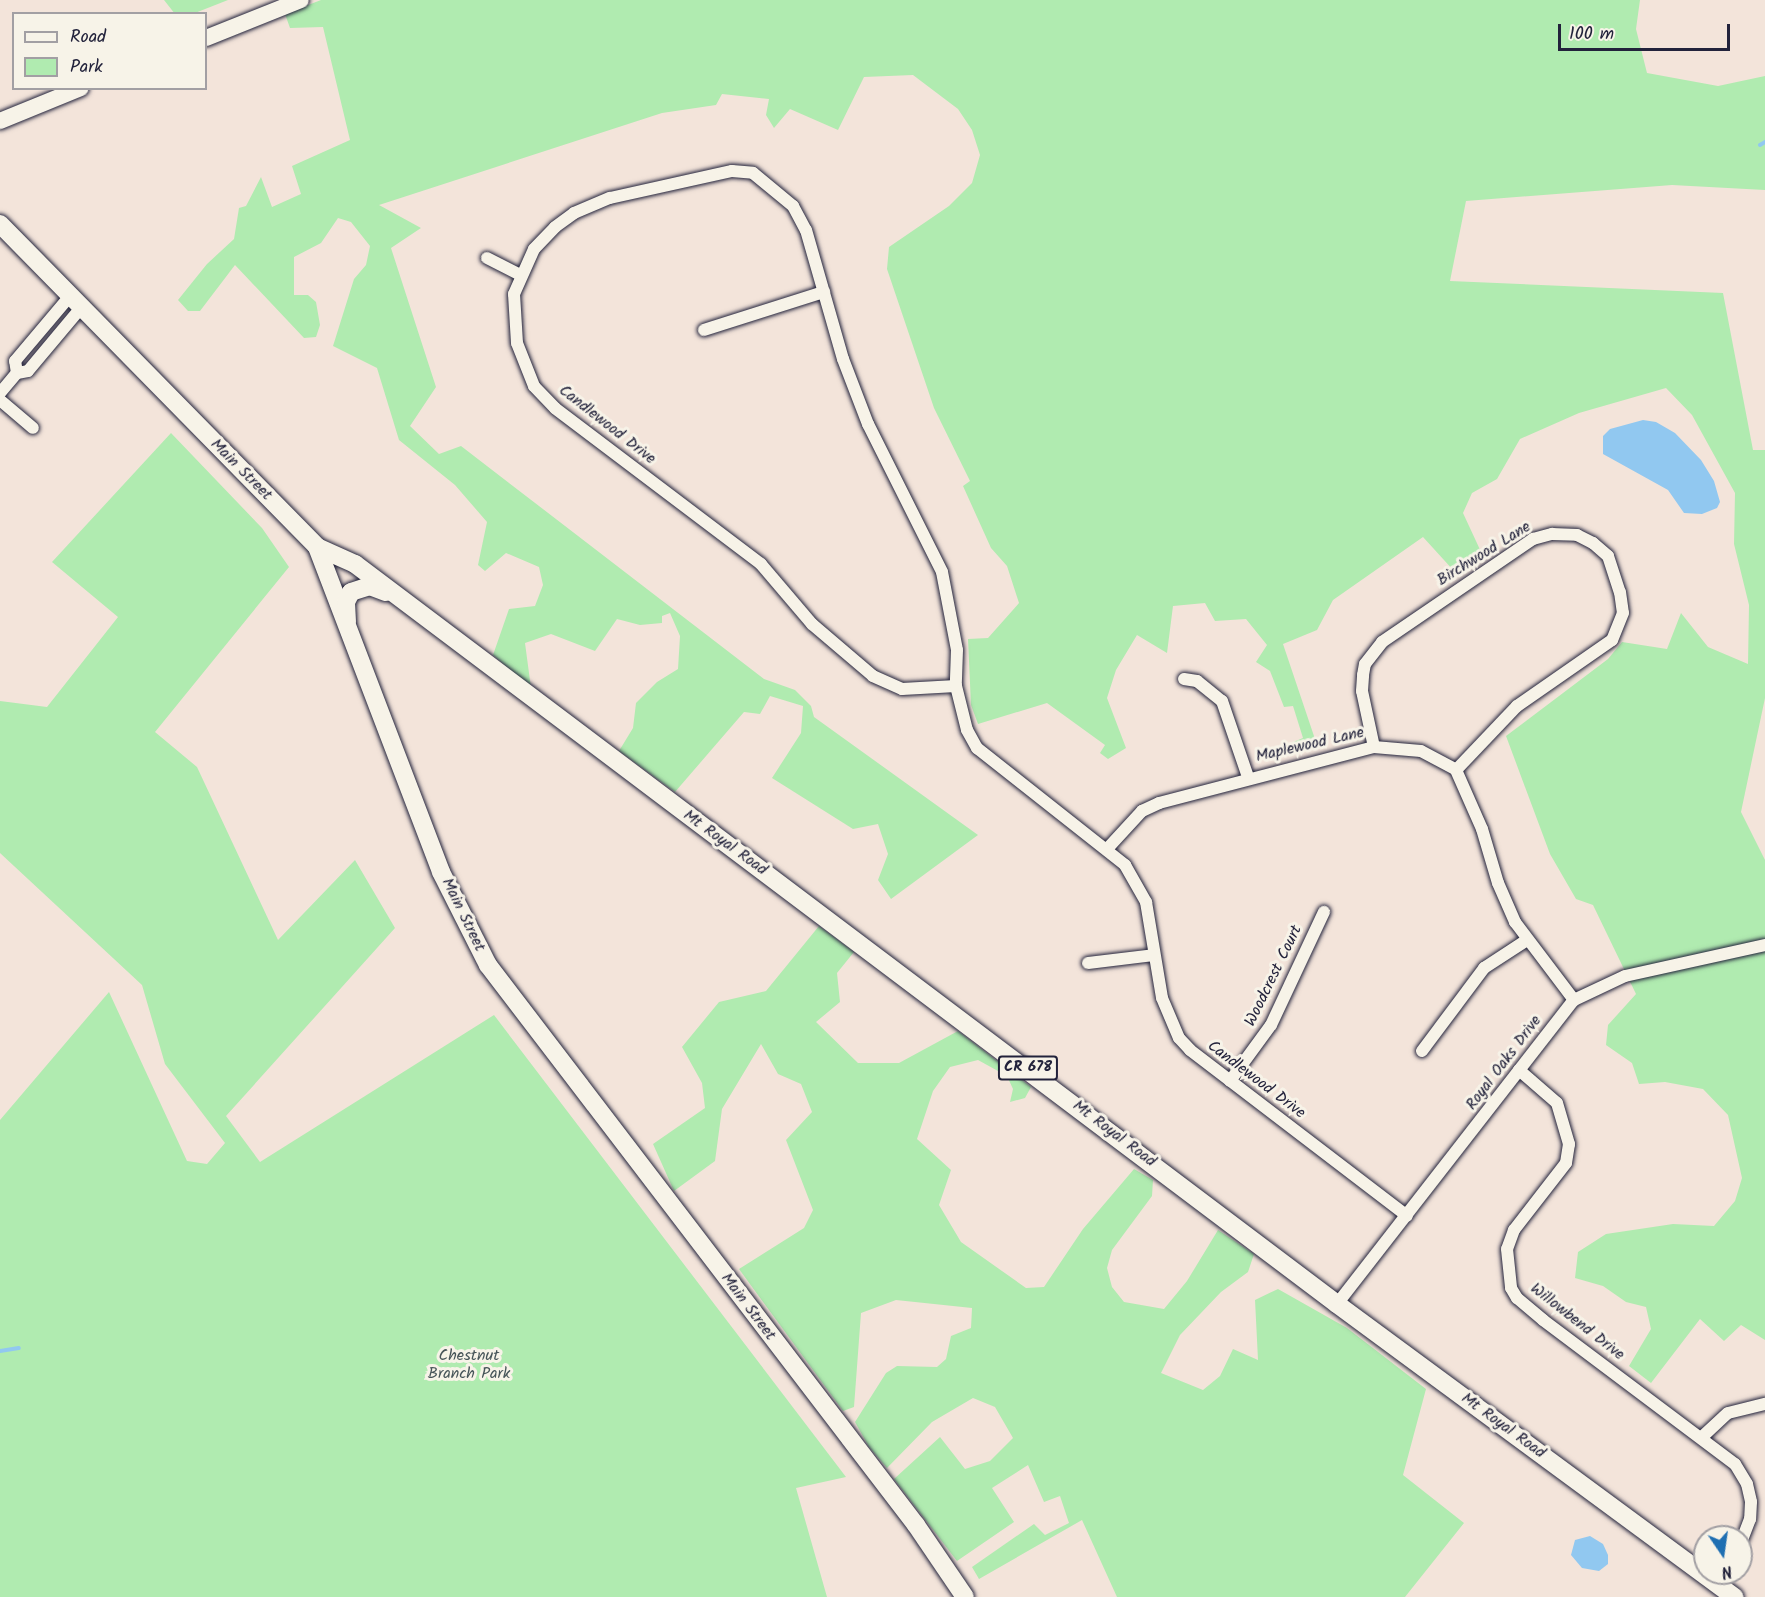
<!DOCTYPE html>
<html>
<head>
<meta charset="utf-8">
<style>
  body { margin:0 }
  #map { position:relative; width:1765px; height:1597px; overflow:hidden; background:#f3e4da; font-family:Kalam,sans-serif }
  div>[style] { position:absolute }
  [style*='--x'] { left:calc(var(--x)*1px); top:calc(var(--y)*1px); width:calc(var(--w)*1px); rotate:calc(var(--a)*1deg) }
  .green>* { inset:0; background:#b0ebb0 }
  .water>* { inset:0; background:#91c8f0 }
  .stream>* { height:4px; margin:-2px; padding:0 2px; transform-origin:2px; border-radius:2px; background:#91c8f0 }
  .roads { filter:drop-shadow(0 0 2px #22223b) drop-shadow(0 0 2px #22223b) }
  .street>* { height:12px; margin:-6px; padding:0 6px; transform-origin:6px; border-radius:6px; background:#f7f3e8 }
  .secondary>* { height:16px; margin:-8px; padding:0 8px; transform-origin:8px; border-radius:8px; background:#f7f3e8 }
  .primary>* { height:18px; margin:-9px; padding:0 9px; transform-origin:9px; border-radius:9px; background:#f7f3e8 }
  span { translate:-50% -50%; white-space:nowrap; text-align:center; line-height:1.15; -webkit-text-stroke:6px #f7f3e8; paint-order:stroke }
  .shield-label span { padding:2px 4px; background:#f7f3e8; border:2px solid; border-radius:4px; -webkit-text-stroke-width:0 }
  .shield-label { font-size:15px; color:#22223b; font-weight:700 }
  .street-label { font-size:16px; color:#22223b }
  .park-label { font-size:16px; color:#465458 }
  .legend { position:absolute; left:12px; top:12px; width:195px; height:78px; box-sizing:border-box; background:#f7f3e8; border:2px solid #a29fa3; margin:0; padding:8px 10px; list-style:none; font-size:18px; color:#22223b }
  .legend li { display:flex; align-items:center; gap:12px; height:30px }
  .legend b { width:30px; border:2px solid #a29fa3 }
  .north { position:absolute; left:1693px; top:1525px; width:60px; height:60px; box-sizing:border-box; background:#f7f3e8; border:2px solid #a29fa3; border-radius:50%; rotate:167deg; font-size:16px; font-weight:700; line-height:24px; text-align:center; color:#22223b }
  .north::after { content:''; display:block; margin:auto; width:21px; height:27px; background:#1f6fb2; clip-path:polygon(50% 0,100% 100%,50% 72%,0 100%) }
  .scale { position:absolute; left:1558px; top:24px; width:172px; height:27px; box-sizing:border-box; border:3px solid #22223b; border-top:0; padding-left:8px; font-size:18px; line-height:21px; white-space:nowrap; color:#22223b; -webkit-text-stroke:4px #f7f3e8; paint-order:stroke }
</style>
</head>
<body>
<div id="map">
  <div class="green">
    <i style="clip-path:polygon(164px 0,228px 0,195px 13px,175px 14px)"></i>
    <i style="clip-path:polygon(321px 0,1640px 0,1636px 29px,1647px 73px,1718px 86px,1765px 76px,1765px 190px,1672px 185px,1466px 201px,1450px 281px,1723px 293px,1753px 450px,1765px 450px,1765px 698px,1741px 812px,1765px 860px,1765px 1340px,1741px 1325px,1724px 1341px,1700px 1319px,1651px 1383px,1629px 1366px,1651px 1329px,1646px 1307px,1626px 1302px,1603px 1286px,1575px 1278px,1578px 1252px,1606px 1234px,1673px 1224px,1714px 1226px,1735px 1201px,1742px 1178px,1728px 1115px,1703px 1089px,1665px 1082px,1639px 1084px,1632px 1063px,1606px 1045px,1608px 1025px,1636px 994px,1593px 905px,1576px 899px,1550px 854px,1506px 736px,1608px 659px,1622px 642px,1667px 649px,1681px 613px,1708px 647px,1748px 664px,1749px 605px,1734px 544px,1735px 493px,1692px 415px,1666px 388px,1579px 413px,1520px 439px,1497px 479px,1472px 493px,1463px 513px,1482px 554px,1454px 571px,1423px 537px,1333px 600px,1317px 630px,1283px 644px,1317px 745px,1292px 752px,1291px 743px,1303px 738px,1293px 706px,1284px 707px,1270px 671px,1256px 662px,1267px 645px,1246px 619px,1215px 621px,1205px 603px,1173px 606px,1167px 653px,1137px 635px,1116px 670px,1107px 698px,1126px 748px,1108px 759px,1100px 753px,1105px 745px,1047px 703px,978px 724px,971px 705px,968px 639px,988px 638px,1019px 603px,1007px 566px,991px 548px,963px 486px,970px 481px,934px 408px,887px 269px,889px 247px,949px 206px,972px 183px,980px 155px,972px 130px,958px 109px,913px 75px,864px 77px,838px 130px,790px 109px,774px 128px,766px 115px,769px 99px,722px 94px,716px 105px,662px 113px,379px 205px,421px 228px,391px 248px,436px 387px,410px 426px,439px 454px,461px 446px,764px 679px,795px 690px,811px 706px,814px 717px,978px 835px,891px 899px,878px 880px,888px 854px,878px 824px,853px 829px,772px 778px,801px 733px,803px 706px,770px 696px,760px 714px,744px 712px,675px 792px,619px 751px,633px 728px,636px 703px,657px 682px,678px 669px,680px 636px,670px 613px,662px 616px,662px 623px,640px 625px,617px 619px,595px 651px,551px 634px,525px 643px,531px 688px,493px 655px,509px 609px,535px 606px,543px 585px,539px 567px,506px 553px,485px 571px,478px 565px,487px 522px,455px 485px,399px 440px,377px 368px,333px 346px,354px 279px,366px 265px,370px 246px,351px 222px,338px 218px,321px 243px,294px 257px,294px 295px,308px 295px,316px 302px,320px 325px,316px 337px,304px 338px,235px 265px,200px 311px,188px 311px,178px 300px,207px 264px,234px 239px,239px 208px,246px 206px,261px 177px,272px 207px,301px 194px,292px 166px,350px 140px,323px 27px,290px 28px,285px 14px)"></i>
    <i style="clip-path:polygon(171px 433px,262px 528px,289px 567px,155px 732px,197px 767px,278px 940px,355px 860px,395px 928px,226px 1116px,260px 1162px,494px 1015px,846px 1477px,796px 1488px,827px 1597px,0 1597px,0 1120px,109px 992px,187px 1161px,207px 1164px,225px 1143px,165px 1064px,142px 985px,0 853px,0 701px,47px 707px,118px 617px,52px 562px)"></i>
    <i style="clip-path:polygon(819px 926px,854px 952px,837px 973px,840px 1002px,816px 1022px,858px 1063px,899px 1063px,958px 1031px,1031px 1087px,1025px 1098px,1010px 1102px,1013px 1089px,1007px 1076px,978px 1060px,950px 1067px,933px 1091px,917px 1139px,951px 1170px,939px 1205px,961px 1242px,1026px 1288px,1044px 1287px,1083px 1229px,1134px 1169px,1153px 1180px,1152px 1196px,1112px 1250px,1107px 1268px,1112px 1287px,1124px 1302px,1164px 1309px,1187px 1281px,1218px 1230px,1254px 1254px,1248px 1272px,1221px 1292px,1180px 1335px,1161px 1373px,1203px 1390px,1220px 1376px,1233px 1349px,1258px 1360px,1255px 1300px,1278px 1289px,1347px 1328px,1426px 1389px,1403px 1475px,1464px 1523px,1405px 1597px,1117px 1597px,1082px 1520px,979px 1579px,972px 1567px,1034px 1524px,1045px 1535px,1069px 1523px,1060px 1496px,1044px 1502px,1028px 1465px,992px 1488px,1014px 1522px,957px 1561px,894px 1479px,940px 1437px,965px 1469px,990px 1461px,1013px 1438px,995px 1407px,973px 1398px,932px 1422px,887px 1468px,869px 1447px,855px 1422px,886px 1373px,897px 1366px,937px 1367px,946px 1359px,951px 1336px,971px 1328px,972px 1308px,896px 1300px,861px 1313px,854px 1407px,843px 1411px,739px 1269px,804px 1228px,813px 1210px,786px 1140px,812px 1112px,801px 1084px,778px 1074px,761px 1044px,722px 1109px,715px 1161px,674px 1191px,653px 1144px,705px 1108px,702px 1083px,682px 1047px,719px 1002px,766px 991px)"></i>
  </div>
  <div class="water">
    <i style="clip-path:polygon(1643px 420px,1656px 422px,1675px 433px,1701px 460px,1714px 481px,1720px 502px,1717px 508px,1702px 514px,1684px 513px,1668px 490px,1603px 454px,1603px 436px,1610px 429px)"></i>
    <i style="clip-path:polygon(1590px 1536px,1603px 1544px,1608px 1555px,1608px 1564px,1599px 1571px,1582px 1568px,1571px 1555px,1575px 1540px)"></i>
  </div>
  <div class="stream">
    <i style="--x:1760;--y:145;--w:6;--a:-31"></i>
    <i style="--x:0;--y:1351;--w:19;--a:-9"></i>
  </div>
  <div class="roads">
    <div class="street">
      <i style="--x:487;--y:258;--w:37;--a:27"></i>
      <i style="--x:704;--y:330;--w:126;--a:-17.6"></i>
      <i style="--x:17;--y:373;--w:12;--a:-99"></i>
      <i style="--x:15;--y:361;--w:84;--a:-49.8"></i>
      <i style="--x:0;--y:393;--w:26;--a:-50"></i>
      <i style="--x:17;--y:373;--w:11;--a:-10"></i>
      <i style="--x:28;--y:371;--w:81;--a:-50"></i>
      <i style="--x:0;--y:400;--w:43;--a:40.3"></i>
      <i style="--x:1184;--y:679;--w:13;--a:9"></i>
      <i style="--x:1197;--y:681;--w:32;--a:39"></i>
      <i style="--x:1222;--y:701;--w:80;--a:71.1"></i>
      <i style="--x:956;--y:686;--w:54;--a:176.8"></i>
      <i style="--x:902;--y:689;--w:32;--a:-156"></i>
      <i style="--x:873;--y:676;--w:80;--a:-139.6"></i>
      <i style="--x:812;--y:624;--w:79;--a:-130.4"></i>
      <i style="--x:761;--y:564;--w:258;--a:-142.9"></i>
      <i style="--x:555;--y:408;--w:30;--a:-134"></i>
      <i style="--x:534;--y:386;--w:46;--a:-111.6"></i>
      <i style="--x:517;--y:343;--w:49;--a:-93.5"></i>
      <i style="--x:514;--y:294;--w:49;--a:-66"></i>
      <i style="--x:534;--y:249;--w:30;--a:-46"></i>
      <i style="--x:555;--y:227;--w:24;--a:-36"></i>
      <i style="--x:574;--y:213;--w:39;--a:-23"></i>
      <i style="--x:610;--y:198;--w:125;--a:-12.5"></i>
      <i style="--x:732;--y:171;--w:21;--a:5"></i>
      <i style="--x:753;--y:173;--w:52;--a:39.5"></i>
      <i style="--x:793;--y:206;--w:27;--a:62"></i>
      <i style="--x:806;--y:230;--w:134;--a:74"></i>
      <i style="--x:843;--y:359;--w:70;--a:69"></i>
      <i style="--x:868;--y:424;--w:165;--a:63.4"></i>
      <i style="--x:942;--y:572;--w:79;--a:79.1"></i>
      <i style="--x:957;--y:650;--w:36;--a:92"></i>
      <i style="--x:956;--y:686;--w:45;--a:76"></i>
      <i style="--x:967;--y:730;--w:21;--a:61"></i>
      <i style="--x:977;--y:748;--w:189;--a:38.3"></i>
      <i style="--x:1125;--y:865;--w:43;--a:60.4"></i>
      <i style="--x:1146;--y:902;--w:97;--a:80.5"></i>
      <i style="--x:1162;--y:998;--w:43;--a:67"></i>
      <i style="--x:1179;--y:1038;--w:16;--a:47"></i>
      <i style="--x:1190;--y:1050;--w:273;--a:37.4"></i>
      <i style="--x:1374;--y:747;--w:57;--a:-102.1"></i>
      <i style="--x:1362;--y:691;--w:16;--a:-86"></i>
      <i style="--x:1363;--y:675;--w:11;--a:-80"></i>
      <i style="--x:1365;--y:664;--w:28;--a:-52"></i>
      <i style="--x:1382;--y:642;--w:183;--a:-34.3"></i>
      <i style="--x:1533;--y:539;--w:20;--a:-15"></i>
      <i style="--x:1552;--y:534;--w:25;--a:2"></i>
      <i style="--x:1577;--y:535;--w:18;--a:27"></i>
      <i style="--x:1593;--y:543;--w:20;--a:41"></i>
      <i style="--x:1608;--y:556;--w:38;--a:72"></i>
      <i style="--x:1620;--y:592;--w:21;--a:82"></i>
      <i style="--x:1623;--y:613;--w:29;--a:112"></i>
      <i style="--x:1612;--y:640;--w:116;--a:145.2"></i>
      <i style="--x:1517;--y:706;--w:88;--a:133.6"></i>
      <i style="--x:1107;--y:849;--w:52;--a:-47.4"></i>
      <i style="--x:1142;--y:811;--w:19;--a:-25"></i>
      <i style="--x:1159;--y:803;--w:222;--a:-14.6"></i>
      <i style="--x:1374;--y:747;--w:47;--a:4.9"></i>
      <i style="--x:1421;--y:751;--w:40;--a:28"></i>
      <i style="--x:1456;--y:770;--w:64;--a:66.2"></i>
      <i style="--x:1482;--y:829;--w:56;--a:73.5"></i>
      <i style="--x:1498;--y:883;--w:43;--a:66.4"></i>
      <i style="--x:1515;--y:922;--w:98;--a:52.9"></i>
      <i style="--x:1088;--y:963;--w:66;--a:-6.9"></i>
      <i style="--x:1422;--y:1051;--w:104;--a:-53.2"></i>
      <i style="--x:1484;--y:968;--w:51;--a:-33.1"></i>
      <i style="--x:1519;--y:1070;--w:50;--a:41"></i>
      <i style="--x:1557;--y:1103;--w:43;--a:73.7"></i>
      <i style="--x:1569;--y:1144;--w:19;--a:99"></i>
      <i style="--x:1566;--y:1163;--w:85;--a:127.8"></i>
      <i style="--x:1514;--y:1230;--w:20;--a:110"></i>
      <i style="--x:1507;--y:1249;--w:39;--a:84"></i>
      <i style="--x:1511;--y:1288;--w:12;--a:59"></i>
      <i style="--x:1517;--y:1298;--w:34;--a:40"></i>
      <i style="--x:1543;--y:1320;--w:240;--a:36.9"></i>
      <i style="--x:1735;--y:1464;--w:23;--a:59"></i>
      <i style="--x:1747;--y:1484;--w:18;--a:77"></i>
      <i style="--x:1751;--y:1502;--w:17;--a:93"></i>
      <i style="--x:1750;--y:1519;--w:25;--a:111"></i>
      <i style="--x:1230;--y:1081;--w:69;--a:-53.8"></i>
      <i style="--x:1271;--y:1025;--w:125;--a:-64.9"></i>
      <i style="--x:1337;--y:1304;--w:385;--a:-52.1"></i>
      <i style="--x:1574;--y:1000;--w:56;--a:-25.2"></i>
      <i style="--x:1625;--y:976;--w:143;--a:-12.5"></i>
      <i style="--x:1702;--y:1437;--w:35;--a:-43"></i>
      <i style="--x:1728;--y:1413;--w:38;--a:-14"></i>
    </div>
    <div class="secondary">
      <i style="--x:206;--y:38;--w:102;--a:-21.8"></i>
      <i style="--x:0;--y:121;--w:87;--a:-22.2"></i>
    </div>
    <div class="primary">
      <i style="--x:0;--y:224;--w:453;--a:45.5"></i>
      <i style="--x:317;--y:547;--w:348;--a:69.1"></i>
      <i style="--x:441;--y:872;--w:104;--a:63.2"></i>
      <i style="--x:488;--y:965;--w:705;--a:52.61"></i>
      <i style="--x:916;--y:1525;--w:87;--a:55.8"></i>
      <i style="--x:317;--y:547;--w:42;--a:24.1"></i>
      <i style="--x:355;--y:564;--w:1230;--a:37"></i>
      <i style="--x:1337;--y:1304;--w:494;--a:36.4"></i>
      <i style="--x:347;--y:622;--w:20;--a:-93"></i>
      <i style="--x:346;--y:602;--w:11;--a:-63"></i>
      <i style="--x:351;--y:592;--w:20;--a:-18"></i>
      <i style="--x:370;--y:586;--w:17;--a:21"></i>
    </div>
  </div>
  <div class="shield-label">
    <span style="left:1028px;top:1068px">CR 678</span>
  </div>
  <div class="street-label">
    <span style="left:607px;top:425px;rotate:38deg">Candlewood Drive</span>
    <span style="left:241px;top:470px;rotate:45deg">Main Street</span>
    <span style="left:1484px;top:554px;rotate:-32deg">Birchwood Lane</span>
    <span style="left:1310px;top:745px;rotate:-13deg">Maplewood Lane</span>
    <span style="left:725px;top:843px;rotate:36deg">Mt Royal Road</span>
    <span style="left:463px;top:915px;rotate:64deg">Main Street</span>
    <span style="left:1274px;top:976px;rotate:-64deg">Woodcrest Court</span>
    <span style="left:1504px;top:1063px;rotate:-53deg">Royal Oaks Drive</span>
    <span style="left:1256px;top:1080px;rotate:37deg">Candlewood Drive</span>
    <span style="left:1114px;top:1134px;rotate:37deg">Mt Royal Road</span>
    <span style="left:748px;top:1307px;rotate:53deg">Main Street</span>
    <span style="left:1577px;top:1322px;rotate:38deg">Willowbend Drive</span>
    <span style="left:1503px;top:1426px;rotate:36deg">Mt Royal Road</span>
  </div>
  <div class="park-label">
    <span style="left:469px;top:1365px">Chestnut<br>Branch Park</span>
  </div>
  <ul class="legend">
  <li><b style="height:8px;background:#f7f3e8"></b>Road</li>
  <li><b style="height:16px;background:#b0ebb0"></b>Park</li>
  </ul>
  <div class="north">N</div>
  <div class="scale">100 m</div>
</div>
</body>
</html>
